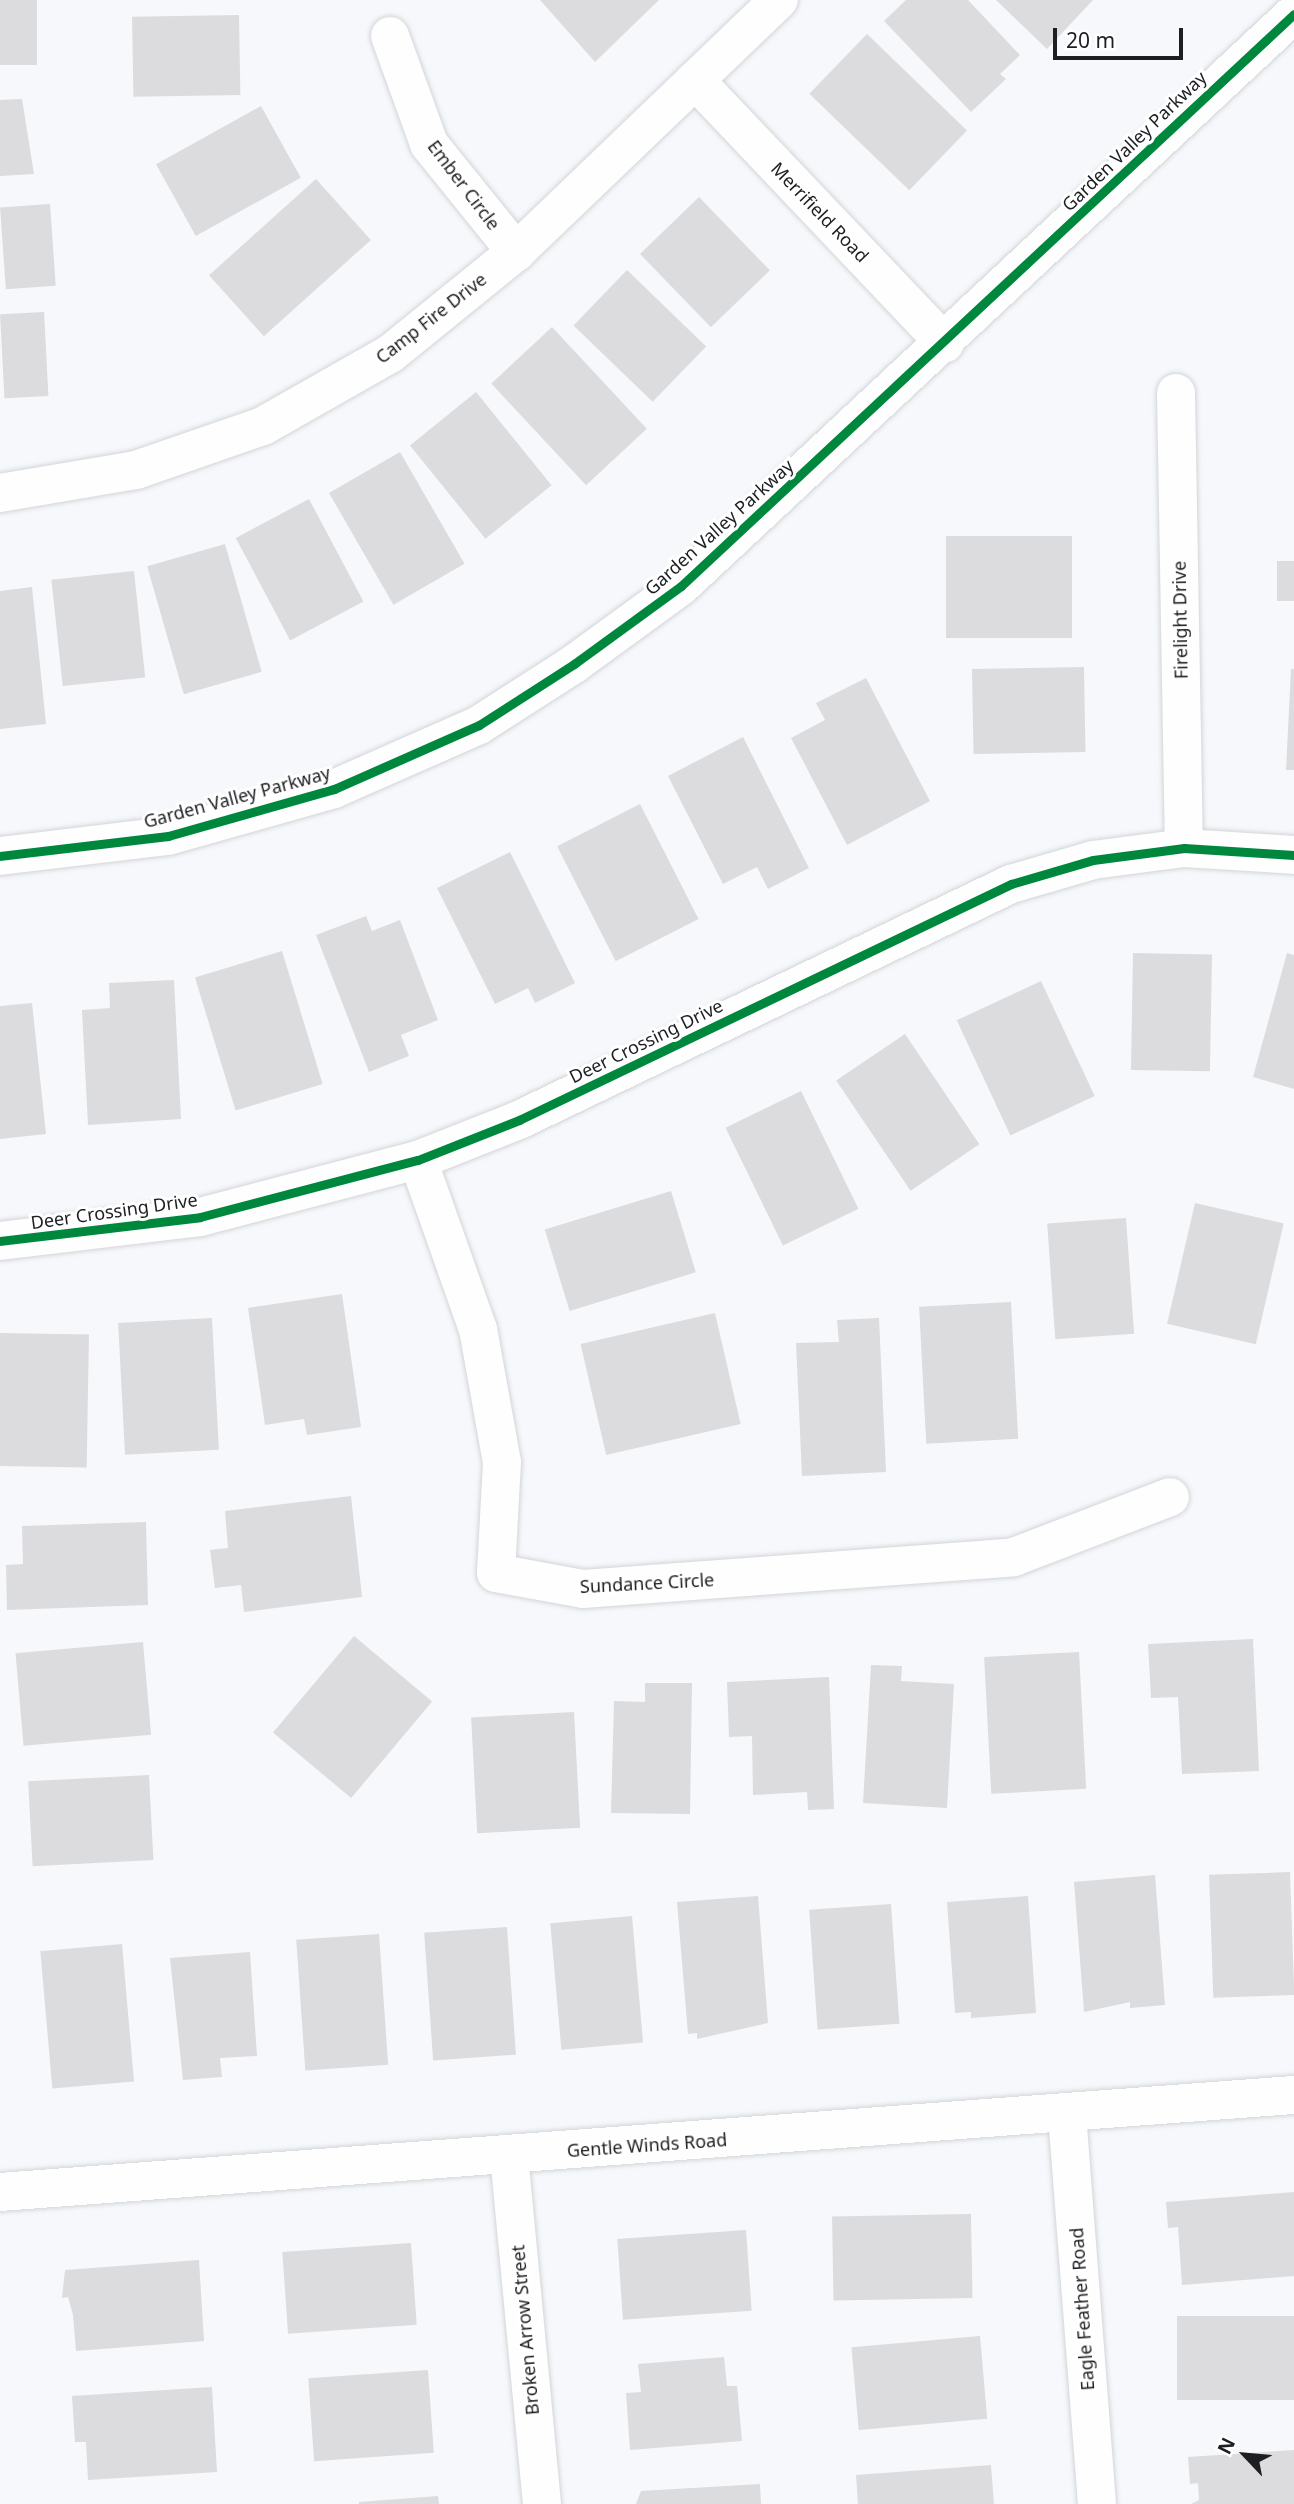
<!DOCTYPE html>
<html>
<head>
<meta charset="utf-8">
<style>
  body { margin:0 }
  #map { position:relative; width:1294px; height:2504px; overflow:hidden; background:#f6f8fb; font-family:"Noto Sans",sans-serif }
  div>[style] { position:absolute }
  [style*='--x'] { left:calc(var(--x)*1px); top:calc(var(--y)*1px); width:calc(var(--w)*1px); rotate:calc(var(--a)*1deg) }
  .building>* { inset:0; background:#dcdcdf; transform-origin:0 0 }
  .roads { filter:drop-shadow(0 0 2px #d3d5d8) drop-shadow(0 0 2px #d3d5d8) }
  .minor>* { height:38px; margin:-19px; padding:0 19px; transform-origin:19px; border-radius:19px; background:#fefefe }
  .tertiary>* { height:38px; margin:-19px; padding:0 19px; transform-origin:19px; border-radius:19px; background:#fefefe }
  .cycleway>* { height:9px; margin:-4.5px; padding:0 4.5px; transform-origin:4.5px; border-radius:4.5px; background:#00873e }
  span { translate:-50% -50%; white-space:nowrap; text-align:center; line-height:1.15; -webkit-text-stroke:6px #fff; paint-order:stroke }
  .street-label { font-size:18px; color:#1c1e21 }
  .north { position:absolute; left:1210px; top:2420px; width:70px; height:70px; -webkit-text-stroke:5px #fff; paint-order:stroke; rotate:296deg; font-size:19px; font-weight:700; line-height:28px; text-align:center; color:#1c1e21 }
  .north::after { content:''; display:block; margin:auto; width:24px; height:32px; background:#1c1e21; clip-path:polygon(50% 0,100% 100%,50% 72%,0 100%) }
  .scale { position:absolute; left:1053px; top:28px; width:130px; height:32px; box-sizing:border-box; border:4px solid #1c1e21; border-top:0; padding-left:9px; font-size:21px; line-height:24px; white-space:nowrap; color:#1c1e21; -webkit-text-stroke:5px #fff; paint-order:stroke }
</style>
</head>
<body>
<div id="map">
  <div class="building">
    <i style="left:0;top:0;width:37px;height:65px"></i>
    <i style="clip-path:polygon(540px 0,659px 0,595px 62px)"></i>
    <i style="clip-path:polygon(906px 0,968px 0,1020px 55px,1000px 74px,1006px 79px,971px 112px,884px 21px)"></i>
    <i style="clip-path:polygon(996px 0,1093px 0,1047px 49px)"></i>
    <i style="left:239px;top:15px;width:80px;height:107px;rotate:89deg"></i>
    <i style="left:867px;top:34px;width:139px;height:83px;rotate:44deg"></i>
    <i style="clip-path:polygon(22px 99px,34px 174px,0 176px,0 100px)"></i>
    <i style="left:261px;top:106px;width:82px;height:120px;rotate:61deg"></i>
    <i style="left:316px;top:179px;width:82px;height:144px;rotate:48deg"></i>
    <i style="left:699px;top:197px;width:102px;height:82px;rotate:46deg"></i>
    <i style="left:50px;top:204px;width:82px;height:50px;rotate:86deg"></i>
    <i style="left:627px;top:270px;width:110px;height:77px;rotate:44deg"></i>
    <i style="left:44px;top:312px;width:84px;height:44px;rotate:87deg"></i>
    <i style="left:552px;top:327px;width:139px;height:83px;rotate:47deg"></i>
    <i style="left:476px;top:392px;width:120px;height:85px;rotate:51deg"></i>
    <i style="left:400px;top:452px;width:129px;height:82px;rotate:60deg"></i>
    <i style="left:309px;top:499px;width:116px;height:83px;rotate:62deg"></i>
    <i style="left:946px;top:536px;width:126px;height:102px"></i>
    <i style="left:225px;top:544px;width:133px;height:81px;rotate:74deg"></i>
    <i style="left:1277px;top:561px;width:17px;height:40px"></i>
    <i style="left:134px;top:571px;width:107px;height:83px;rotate:84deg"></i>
    <i style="clip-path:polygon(32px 587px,46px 724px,0 729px,0 591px)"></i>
    <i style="left:1084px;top:667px;width:85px;height:112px;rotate:89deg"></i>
    <i style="clip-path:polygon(1291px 669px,1294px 669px,1294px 770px,1286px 770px)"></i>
    <i style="clip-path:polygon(866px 678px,930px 801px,847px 845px,791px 738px,825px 720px,816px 703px)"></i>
    <i style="clip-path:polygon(743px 737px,809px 868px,768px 889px,757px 867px,723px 884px,668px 776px)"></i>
    <i style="left:640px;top:804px;width:129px;height:93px;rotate:63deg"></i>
    <i style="clip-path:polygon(510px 852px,575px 983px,535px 1003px,528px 988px,495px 1004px,437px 888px)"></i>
    <i style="clip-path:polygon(366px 916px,372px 931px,400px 920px,438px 1020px,401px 1035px,409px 1056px,369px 1072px,316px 935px)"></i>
    <i style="left:282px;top:951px;width:139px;height:91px;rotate:73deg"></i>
    <i style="left:1133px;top:953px;width:79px;height:117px;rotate:1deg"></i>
    <i style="clip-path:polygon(1287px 953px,1294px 955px,1294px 1089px,1253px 1077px)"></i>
    <i style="clip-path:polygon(174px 980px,181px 1119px,88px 1125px,82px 1010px,110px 1008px,109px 983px)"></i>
    <i style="left:1041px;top:981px;width:127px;height:93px;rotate:65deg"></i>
    <i style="clip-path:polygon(32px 1003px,46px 1134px,0 1139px,0 1006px)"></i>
    <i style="left:905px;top:1034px;width:133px;height:83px;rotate:56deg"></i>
    <i style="left:801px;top:1091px;width:131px;height:84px;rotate:64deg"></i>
    <i style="left:671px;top:1191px;width:85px;height:132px;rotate:73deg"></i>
    <i style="left:1195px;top:1203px;width:91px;height:124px;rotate:13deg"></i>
    <i style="left:1126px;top:1218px;width:116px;height:79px;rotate:86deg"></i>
    <i style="clip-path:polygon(342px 1294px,361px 1427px,307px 1435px,304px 1419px,265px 1425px,248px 1308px)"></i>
    <i style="left:1011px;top:1302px;width:137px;height:92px;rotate:87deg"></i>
    <i style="left:715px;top:1313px;width:114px;height:138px;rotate:77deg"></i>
    <i style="left:212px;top:1318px;width:132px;height:94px;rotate:87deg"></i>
    <i style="clip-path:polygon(879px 1318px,886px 1472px,802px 1476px,796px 1343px,839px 1342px,837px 1320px)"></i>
    <i style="left:0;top:1333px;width:89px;height:133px;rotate:1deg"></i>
    <i style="clip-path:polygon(351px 1496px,362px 1597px,244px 1612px,241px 1585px,215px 1588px,210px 1550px,228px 1548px,225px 1511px)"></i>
    <i style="clip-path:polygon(146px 1522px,148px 1605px,7px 1610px,6px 1565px,23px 1564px,22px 1526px)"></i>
    <i style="left:354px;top:1636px;width:102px;height:126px;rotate:40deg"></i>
    <i style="clip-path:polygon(1253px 1639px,1259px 1771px,1182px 1774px,1178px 1697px,1151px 1698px,1148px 1644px)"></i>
    <i style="left:143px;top:1642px;width:93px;height:128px;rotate:85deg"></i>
    <i style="left:1079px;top:1652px;width:137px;height:95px;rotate:87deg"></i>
    <i style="clip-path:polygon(871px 1665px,902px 1666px,901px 1681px,954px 1684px,947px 1808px,863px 1803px)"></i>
    <i style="clip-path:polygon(829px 1677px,834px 1809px,808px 1810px,807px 1792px,753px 1795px,752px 1736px,729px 1737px,727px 1682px)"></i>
    <i style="clip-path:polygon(645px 1683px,692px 1683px,690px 1814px,611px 1813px,614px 1701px,645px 1702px)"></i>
    <i style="left:574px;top:1712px;width:116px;height:103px;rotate:87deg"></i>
    <i style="left:149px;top:1775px;width:85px;height:121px;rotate:87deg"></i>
    <i style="left:1290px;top:1872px;width:123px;height:81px;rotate:88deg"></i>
    <i style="clip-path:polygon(1155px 1875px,1165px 2005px,1130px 2008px,1130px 2002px,1084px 2012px,1074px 1882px)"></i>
    <i style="clip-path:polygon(758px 1896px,768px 2023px,697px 2039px,697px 2033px,688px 2034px,677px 1902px)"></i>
    <i style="clip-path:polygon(1028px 1896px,1036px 2013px,971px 2018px,971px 2012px,955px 2013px,947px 1902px)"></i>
    <i style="left:891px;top:1904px;width:120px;height:82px;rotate:86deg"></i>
    <i style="left:632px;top:1916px;width:127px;height:82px;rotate:85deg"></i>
    <i style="left:507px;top:1927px;width:128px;height:83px;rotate:86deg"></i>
    <i style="left:379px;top:1934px;width:131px;height:83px;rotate:86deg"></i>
    <i style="left:122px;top:1944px;width:138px;height:82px;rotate:85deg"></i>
    <i style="clip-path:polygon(250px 1952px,257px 2056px,220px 2058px,222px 2077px,183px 2080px,170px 1958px)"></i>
    <i style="clip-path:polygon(1294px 2192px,1294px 2276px,1182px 2285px,1178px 2227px,1168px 2228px,1166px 2202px)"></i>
    <i style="left:971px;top:2214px;width:84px;height:139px;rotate:89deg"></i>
    <i style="left:746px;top:2230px;width:81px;height:129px;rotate:86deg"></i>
    <i style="left:411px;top:2243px;width:82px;height:129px;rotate:86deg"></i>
    <i style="clip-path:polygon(199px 2260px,204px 2341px,76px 2351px,73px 2315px,68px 2297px,62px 2298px,65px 2270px)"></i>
    <i style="left:1294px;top:2316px;width:84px;height:117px;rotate:90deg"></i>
    <i style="left:980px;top:2336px;width:83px;height:129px;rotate:85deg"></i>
    <i style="clip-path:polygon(724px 2357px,727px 2386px,737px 2386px,742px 2441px,630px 2450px,626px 2393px,641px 2392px,638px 2364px)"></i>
    <i style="left:428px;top:2370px;width:83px;height:120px;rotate:86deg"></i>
    <i style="clip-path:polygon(212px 2387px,217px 2472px,88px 2480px,86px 2442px,75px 2442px,72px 2396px)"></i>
    <i style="clip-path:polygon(1294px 2450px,1294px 2504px,1191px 2504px,1199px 2500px,1198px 2483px,1190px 2484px,1188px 2457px)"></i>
    <i style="clip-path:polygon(991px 2465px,994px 2504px,858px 2504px,856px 2475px)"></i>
    <i style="clip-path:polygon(760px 2484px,761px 2504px,636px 2504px,641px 2491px)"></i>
    <i style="clip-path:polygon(438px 2496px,439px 2504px,359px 2504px,359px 2502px)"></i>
  </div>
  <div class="roads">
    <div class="minor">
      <i style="--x:390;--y:36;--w:115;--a:70.1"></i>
      <i style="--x:429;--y:144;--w:139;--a:51.1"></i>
      <i style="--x:695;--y:80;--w:363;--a:46.5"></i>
      <i style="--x:1176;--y:393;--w:455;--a:89"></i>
      <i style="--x:0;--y:493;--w:138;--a:-9.6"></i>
      <i style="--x:136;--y:470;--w:134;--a:-19.1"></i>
      <i style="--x:263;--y:426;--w:146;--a:-29.6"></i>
      <i style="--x:390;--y:354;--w:162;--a:-39"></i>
      <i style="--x:516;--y:252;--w:364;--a:-43.8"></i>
      <i style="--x:418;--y:1160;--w:179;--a:70.5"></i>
      <i style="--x:478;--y:1329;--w:135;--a:79.8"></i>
      <i style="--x:502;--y:1462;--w:111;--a:93.1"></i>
      <i style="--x:496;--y:1573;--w:88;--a:10.4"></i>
      <i style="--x:583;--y:1589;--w:432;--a:-4.2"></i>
      <i style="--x:1014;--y:1557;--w:167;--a:-21"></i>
      <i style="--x:0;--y:1241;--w:201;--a:-6.8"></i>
      <i style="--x:200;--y:1217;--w:225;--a:-14.7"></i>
      <i style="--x:418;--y:1160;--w:109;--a:-21.6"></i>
      <i style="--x:519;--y:1120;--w:546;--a:-25.63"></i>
      <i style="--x:1011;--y:884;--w:85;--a:-16.3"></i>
      <i style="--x:1093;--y:860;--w:92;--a:-7.5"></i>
      <i style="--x:1184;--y:848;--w:110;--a:3.6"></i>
      <i style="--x:1067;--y:2114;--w:391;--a:85.6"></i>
      <i style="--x:509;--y:2155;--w:351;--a:84.6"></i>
      <i style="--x:0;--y:2192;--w:1298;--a:-4.29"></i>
    </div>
    <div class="tertiary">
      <i style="--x:0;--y:856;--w:169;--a:-6.8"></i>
      <i style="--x:168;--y:836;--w:173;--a:-15.8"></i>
      <i style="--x:334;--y:789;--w:158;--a:-23.8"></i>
      <i style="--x:479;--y:725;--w:113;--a:-32.7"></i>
      <i style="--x:574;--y:664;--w:132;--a:-36.1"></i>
      <i style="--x:681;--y:586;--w:838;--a:-43.02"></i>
    </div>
  </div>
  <div class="cycleway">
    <i style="--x:0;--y:856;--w:169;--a:-6.8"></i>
    <i style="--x:168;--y:836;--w:173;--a:-15.8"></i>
    <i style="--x:334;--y:789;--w:158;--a:-23.8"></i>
    <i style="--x:479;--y:725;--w:113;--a:-32.7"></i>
    <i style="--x:574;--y:664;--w:132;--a:-36.1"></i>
    <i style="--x:681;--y:586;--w:838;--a:-43.02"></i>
    <i style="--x:0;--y:1241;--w:201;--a:-6.8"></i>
    <i style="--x:200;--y:1217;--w:225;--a:-14.7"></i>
    <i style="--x:418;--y:1160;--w:109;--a:-21.6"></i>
    <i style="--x:519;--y:1120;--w:546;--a:-25.63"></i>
    <i style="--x:1011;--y:884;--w:85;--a:-16.3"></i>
    <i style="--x:1093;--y:860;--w:92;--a:-7.5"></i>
    <i style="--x:1184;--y:848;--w:110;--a:3.6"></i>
  </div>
  <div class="street-label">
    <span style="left:1134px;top:141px;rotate:-44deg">Garden Valley Parkway</span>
    <span style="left:464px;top:185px;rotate:53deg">Ember Circle</span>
    <span style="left:820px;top:212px;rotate:46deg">Merrifield Road</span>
    <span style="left:431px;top:318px;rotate:-38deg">Camp Fire Drive</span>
    <span style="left:719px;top:527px;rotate:-42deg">Garden Valley Parkway</span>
    <span style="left:1180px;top:620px;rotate:-91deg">Firelight Drive</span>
    <span style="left:237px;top:797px;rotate:-15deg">Garden Valley Parkway</span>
    <span style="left:646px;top:1041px;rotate:-26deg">Deer Crossing Drive</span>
    <span style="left:114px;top:1211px;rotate:-8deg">Deer Crossing Drive</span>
    <span style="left:647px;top:1583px;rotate:-3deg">Sundance Circle</span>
    <span style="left:647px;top:2145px;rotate:-4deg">Gentle Winds Road</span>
    <span style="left:1082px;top:2309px;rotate:-94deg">Eagle Feather Road</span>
    <span style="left:525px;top:2330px;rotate:-95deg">Broken Arrow Street</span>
  </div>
  <div class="north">N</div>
  <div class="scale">20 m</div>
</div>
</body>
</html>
